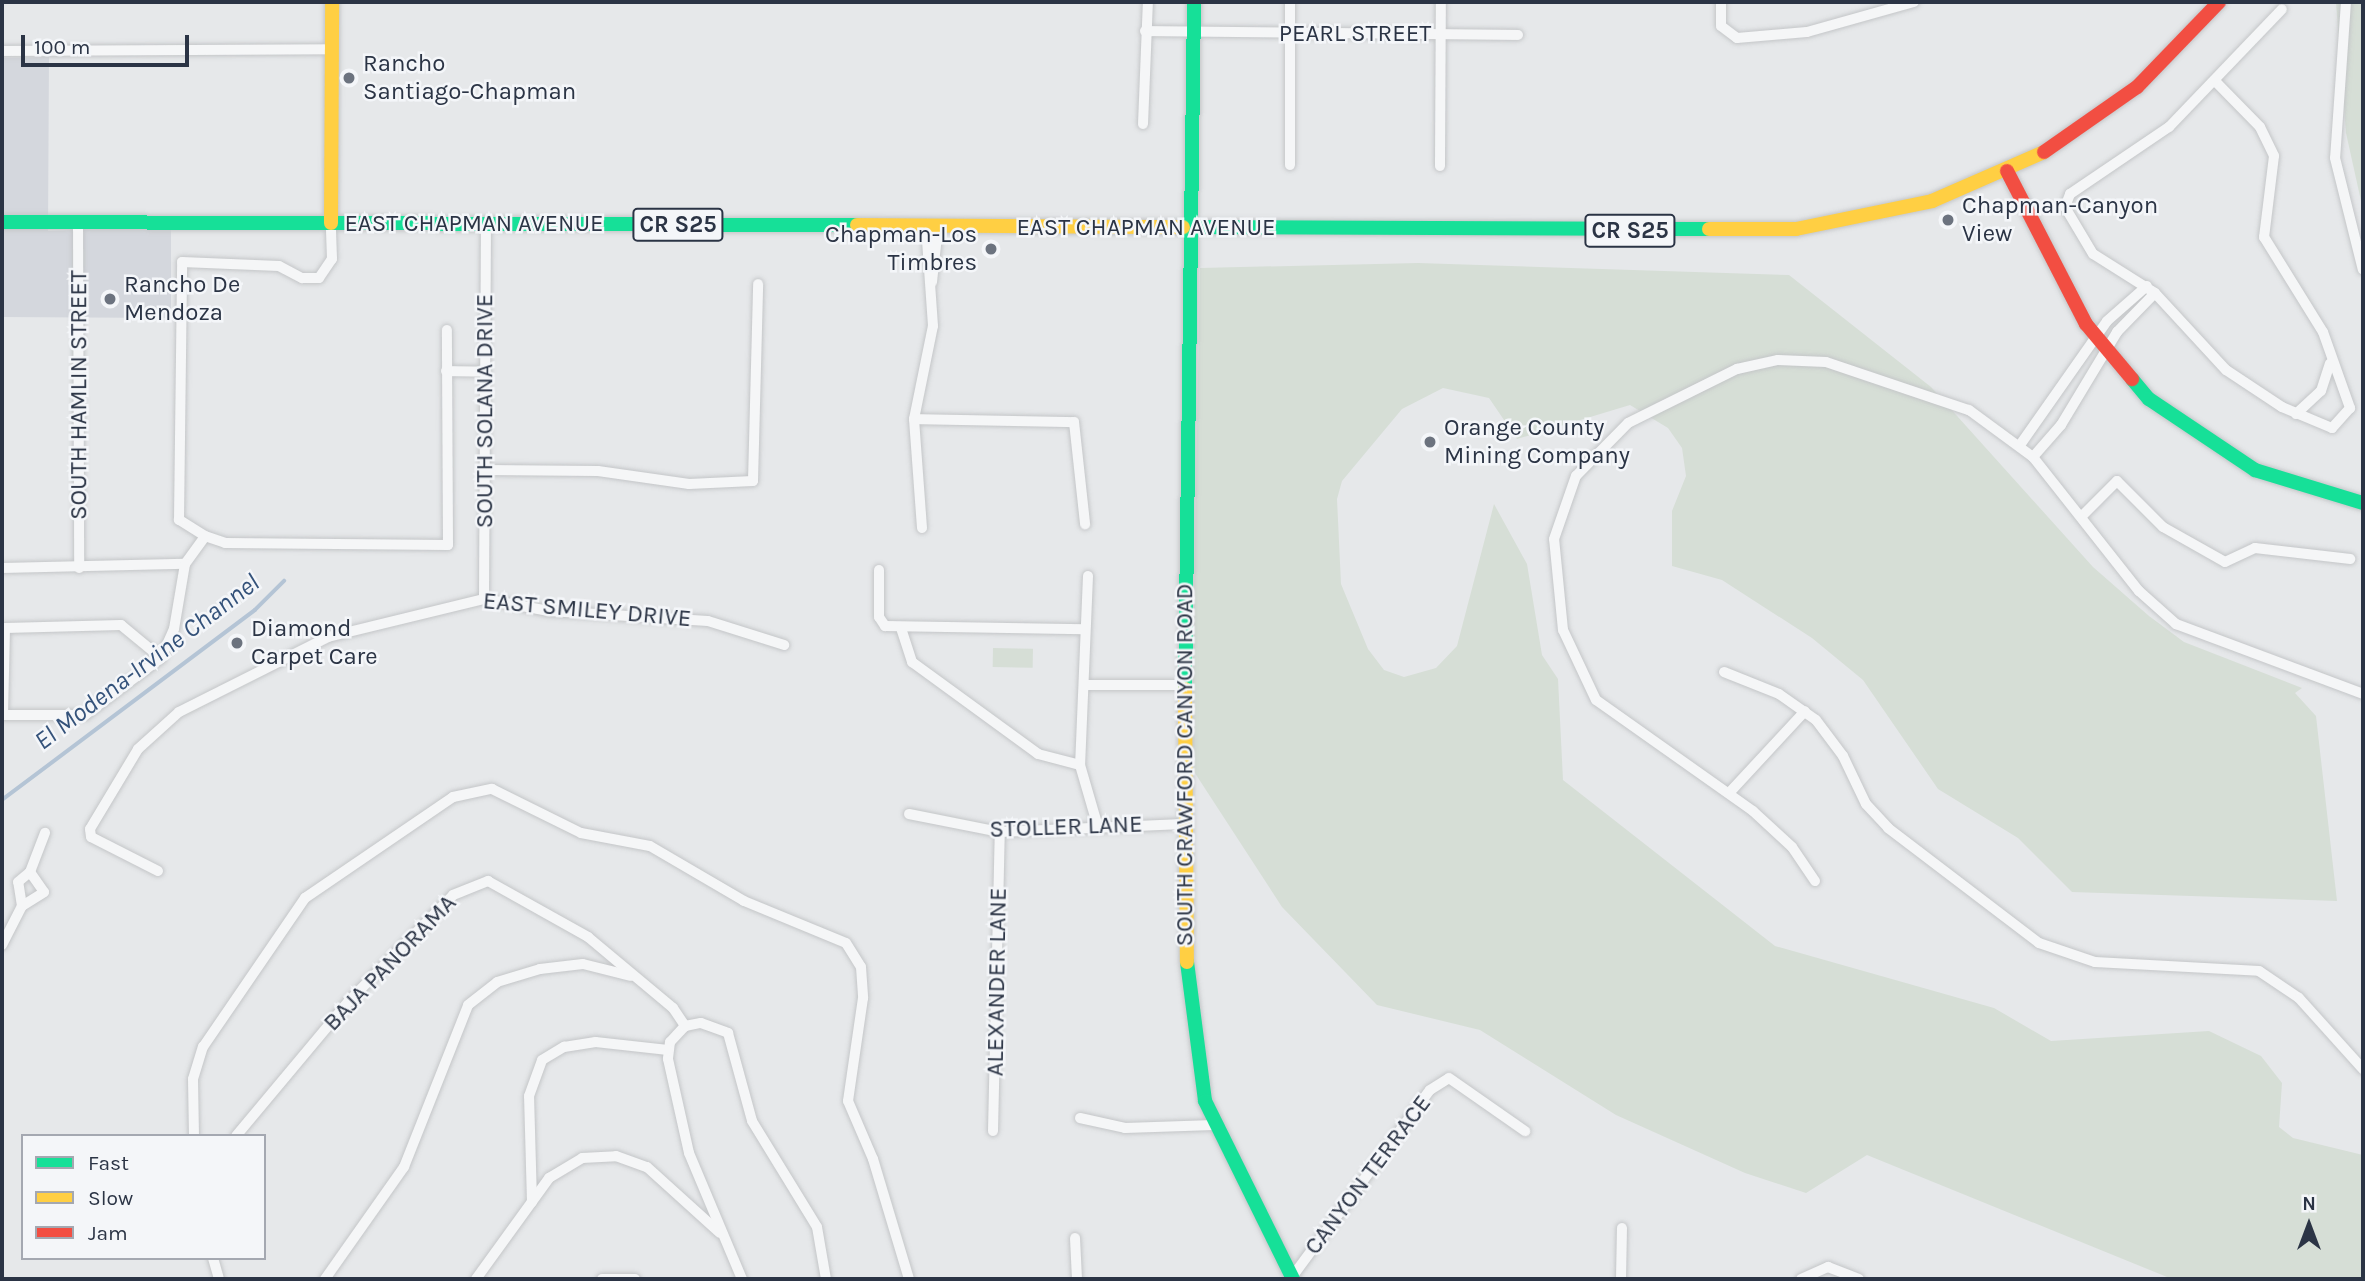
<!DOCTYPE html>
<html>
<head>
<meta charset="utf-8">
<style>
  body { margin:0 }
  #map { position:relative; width:2365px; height:1281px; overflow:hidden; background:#e6e8ea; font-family:Karla,sans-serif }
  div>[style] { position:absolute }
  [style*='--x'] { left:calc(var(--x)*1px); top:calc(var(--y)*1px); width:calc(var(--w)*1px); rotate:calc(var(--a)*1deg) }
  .built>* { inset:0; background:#d4d7dd }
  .green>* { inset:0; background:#d6ded6; transform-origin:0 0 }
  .stream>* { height:3.5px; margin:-1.75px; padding:0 1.75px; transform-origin:1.75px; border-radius:1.75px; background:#b4c4d5 }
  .roads { filter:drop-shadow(0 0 2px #c4c6c8) drop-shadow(0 0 2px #c4c6c8) }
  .street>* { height:10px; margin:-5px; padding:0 5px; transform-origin:5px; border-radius:5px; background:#f5f6f7 }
  .fast>* { height:14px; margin:-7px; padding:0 7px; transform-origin:7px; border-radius:7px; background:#16e098 }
  .slow>* { height:14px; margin:-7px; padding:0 7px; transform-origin:7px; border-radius:7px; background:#ffcf43 }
  .jam>* { height:14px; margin:-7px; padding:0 7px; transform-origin:7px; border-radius:7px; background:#f24e42 }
  .dots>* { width:19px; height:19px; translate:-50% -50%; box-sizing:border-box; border:4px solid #f4f6f9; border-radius:50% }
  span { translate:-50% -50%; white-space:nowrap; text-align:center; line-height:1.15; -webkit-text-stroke:5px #f4f6f9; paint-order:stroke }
  .shield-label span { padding:2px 5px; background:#f4f6f9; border:2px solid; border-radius:5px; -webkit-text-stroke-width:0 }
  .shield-label { font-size:23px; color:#2b3445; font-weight:700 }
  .street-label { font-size:24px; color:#2b3445 }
  .poi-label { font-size:24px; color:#2b3445 }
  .left { translate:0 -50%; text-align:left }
  .right { translate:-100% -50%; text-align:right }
  .water-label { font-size:26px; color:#34527a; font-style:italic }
  .frame { position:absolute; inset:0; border:4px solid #2b3445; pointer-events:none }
  .legend { position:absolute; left:21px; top:1134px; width:245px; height:126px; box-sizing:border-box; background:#f4f6f9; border:2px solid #a4a8b1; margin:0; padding:9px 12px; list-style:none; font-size:21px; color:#2b3445 }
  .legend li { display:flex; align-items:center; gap:14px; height:35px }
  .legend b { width:35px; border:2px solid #a4a8b1 }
  .north { position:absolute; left:2274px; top:1190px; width:70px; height:70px; -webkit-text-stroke:5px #f4f6f9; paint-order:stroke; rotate:0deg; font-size:19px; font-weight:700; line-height:28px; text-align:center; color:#2b3445 }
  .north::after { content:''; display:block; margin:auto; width:24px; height:32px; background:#2b3445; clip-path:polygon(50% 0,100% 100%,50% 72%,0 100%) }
  .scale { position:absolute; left:21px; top:35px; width:168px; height:32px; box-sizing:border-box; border:4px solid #2b3445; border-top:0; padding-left:9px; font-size:21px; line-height:24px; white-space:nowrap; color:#2b3445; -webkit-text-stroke:5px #f4f6f9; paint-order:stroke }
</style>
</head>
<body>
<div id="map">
  <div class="built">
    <i style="clip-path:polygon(49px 57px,48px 231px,171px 227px,171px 318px,2px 317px,2px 58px)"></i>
  </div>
  <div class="green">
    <i style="clip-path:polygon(2336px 2px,2363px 2px,2363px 210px,2346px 133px)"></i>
    <i style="clip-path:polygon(1418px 263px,1789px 275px,1931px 387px,2093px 567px,2149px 616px,2184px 642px,2302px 688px,2295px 693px,2316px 716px,2337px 901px,2072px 892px,2018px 838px,1938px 789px,1863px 680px,1812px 638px,1722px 580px,1672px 566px,1672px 511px,1686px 476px,1682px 448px,1668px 428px,1630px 405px,1517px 439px,1489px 398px,1443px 388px,1402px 409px,1342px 481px,1337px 499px,1341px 584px,1368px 649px,1384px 670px,1404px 677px,1436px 668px,1457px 646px,1494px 504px,1527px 564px,1542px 655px,1558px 679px,1563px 780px,1775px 946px,1994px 1008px,2051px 1041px,2209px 1031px,2261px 1056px,2282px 1083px,2279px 1127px,2293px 1138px,2363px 1155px,2363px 1279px,2172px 1279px,1867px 1155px,1806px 1193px,1745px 1173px,1616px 1115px,1480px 1030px,1377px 1005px,1282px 907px,1191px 767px,1200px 268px)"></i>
    <i style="left:993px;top:648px;width:40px;height:19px;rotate:1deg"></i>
  </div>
  <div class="stream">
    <i style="--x:2;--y:800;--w:316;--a:-36.9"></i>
    <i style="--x:255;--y:610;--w:41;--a:-45"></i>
  </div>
  <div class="roads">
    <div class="street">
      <i style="--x:1721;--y:2;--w:24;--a:90"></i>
      <i style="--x:1721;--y:26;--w:20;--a:37"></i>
      <i style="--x:1737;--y:38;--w:70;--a:-4.9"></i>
      <i style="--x:1807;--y:32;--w:111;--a:-15.7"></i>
      <i style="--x:2346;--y:2;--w:156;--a:94"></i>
      <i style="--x:2335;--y:158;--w:115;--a:76"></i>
      <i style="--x:1145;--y:31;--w:373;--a:0.6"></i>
      <i style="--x:2;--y:51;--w:329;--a:-0.3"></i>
      <i style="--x:2216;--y:82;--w:63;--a:45.6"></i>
      <i style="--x:2260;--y:127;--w:32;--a:64"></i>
      <i style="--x:2274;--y:156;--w:82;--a:97"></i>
      <i style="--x:2264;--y:237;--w:112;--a:58.2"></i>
      <i style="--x:2323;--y:332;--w:81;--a:70.4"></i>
      <i style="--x:2350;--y:408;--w:27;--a:132"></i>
      <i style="--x:2332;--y:428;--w:54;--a:-157.2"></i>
      <i style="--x:2282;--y:407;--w:67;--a:-146.5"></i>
      <i style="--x:2226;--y:370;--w:105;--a:-132.7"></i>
      <i style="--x:2155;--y:293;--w:73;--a:-147.8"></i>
      <i style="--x:2093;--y:254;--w:55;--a:-120.8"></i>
      <i style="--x:2065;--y:207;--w:14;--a:-69"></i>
      <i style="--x:2070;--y:194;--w:120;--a:-34.1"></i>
      <i style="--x:2169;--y:127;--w:163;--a:-46.2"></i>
      <i style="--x:1143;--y:124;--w:122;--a:-87.7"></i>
      <i style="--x:1290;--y:165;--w:163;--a:-90"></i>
      <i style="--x:1440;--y:166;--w:164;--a:-89.7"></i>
      <i style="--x:78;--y:222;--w:346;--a:89.8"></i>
      <i style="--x:932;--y:282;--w:55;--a:-83.8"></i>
      <i style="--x:446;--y:371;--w:39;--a:1"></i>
      <i style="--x:2296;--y:414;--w:34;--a:-43"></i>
      <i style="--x:2321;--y:391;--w:29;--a:-72"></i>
      <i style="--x:914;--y:419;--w:160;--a:1.1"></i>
      <i style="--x:1074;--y:422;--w:103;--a:83.8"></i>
      <i style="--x:2020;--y:445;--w:151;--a:-54.9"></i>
      <i style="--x:2107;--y:321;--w:53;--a:-41.2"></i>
      <i style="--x:2033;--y:457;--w:43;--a:-48.8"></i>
      <i style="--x:2061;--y:425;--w:109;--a:-58.9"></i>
      <i style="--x:2117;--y:332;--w:54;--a:-45.7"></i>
      <i style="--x:485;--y:470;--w:113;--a:0.5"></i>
      <i style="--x:598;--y:471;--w:92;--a:8.1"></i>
      <i style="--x:689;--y:484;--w:64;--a:-2.7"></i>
      <i style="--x:753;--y:481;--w:197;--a:-88.5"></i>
      <i style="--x:2083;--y:515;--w:48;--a:-45"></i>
      <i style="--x:2117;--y:481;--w:65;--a:45"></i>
      <i style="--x:2163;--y:527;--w:71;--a:29.4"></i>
      <i style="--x:2225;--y:562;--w:33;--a:-25"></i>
      <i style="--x:2255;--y:548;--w:96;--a:6.6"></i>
      <i style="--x:922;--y:528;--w:109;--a:-94.2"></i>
      <i style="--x:914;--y:419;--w:95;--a:-78.5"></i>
      <i style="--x:933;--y:326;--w:99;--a:-94"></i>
      <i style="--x:205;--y:536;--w:21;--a:19"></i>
      <i style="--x:225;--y:543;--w:223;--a:0.5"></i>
      <i style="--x:448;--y:545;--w:215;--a:-90.3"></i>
      <i style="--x:2;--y:568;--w:183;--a:-1.3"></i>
      <i style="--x:185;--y:564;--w:34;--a:-54"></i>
      <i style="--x:205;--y:536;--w:31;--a:-148"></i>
      <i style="--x:179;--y:520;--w:258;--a:-89.3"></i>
      <i style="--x:182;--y:262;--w:97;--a:2.4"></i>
      <i style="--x:279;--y:266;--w:26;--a:28"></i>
      <i style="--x:302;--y:278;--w:17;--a:0"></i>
      <i style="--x:319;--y:278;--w:23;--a:-56"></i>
      <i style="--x:332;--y:259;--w:36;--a:-92"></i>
      <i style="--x:879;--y:570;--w:47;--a:90"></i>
      <i style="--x:879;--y:617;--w:11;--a:56"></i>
      <i style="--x:885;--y:626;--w:200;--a:0.9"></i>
      <i style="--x:1088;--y:576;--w:189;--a:92.4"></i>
      <i style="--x:1080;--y:765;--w:65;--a:73.8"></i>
      <i style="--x:484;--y:599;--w:375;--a:-89.7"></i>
      <i style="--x:901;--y:628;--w:36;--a:72"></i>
      <i style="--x:912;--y:662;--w:156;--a:36.1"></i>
      <i style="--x:1038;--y:754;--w:43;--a:14.7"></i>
      <i style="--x:161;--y:658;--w:52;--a:-140.5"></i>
      <i style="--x:121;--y:625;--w:116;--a:178.5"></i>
      <i style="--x:5;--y:628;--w:87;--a:91.3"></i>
      <i style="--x:3;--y:715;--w:82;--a:0"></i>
      <i style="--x:85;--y:715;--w:95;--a:-36.9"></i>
      <i style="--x:161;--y:658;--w:32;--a:-66"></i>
      <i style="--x:174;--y:629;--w:66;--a:-80.4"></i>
      <i style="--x:1724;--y:672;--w:59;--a:21.8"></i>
      <i style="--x:1779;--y:694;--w:45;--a:35.1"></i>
      <i style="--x:1816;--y:720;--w:45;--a:53.1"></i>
      <i style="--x:1843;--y:756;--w:53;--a:64.4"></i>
      <i style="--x:1866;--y:804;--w:33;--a:47"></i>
      <i style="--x:1888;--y:828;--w:190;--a:37.3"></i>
      <i style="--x:2039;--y:943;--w:59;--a:18.7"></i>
      <i style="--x:2095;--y:962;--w:164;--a:3.1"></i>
      <i style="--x:2259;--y:971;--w:48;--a:34"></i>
      <i style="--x:2299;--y:998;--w:96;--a:48"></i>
      <i style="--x:1084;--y:685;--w:99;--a:0"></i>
      <i style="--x:1730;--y:792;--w:110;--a:-47.2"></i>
      <i style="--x:909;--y:814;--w:93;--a:11.2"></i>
      <i style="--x:1000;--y:832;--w:183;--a:-2.5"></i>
      <i style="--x:158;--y:871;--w:75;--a:-153.1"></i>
      <i style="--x:91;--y:837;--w:8;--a:-97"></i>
      <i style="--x:90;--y:829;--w:93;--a:-59"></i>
      <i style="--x:138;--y:749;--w:55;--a:-42.1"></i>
      <i style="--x:179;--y:712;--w:167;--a:-26.7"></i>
      <i style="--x:328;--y:637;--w:161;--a:-13.7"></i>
      <i style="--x:484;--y:599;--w:66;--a:10.5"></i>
      <i style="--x:549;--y:611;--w:159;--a:3.6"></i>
      <i style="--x:708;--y:621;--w:80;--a:17.5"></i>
      <i style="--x:30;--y:872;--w:42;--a:-69"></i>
      <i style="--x:1815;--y:881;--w:41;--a:-124.1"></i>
      <i style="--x:1792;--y:847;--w:53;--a:-137.3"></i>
      <i style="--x:1753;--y:811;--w:192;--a:-144.7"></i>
      <i style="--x:1596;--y:700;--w:77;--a:-115.2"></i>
      <i style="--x:1563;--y:630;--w:91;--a:-95.6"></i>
      <i style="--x:1554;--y:539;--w:67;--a:-70.8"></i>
      <i style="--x:1576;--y:476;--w:74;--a:-45.5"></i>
      <i style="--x:1628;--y:423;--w:122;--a:-26.4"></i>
      <i style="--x:1737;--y:369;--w:42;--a:-12.4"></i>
      <i style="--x:1778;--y:360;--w:48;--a:2.4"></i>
      <i style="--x:1826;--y:362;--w:151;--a:18.6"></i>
      <i style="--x:1969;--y:410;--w:79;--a:36.3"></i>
      <i style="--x:2033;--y:457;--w:171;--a:51.7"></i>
      <i style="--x:2139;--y:591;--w:50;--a:41.7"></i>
      <i style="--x:2176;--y:624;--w:200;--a:20.5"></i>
      <i style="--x:22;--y:906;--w:26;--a:-32"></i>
      <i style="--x:44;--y:892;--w:24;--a:-125"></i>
      <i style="--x:22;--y:906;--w:24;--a:-99"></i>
      <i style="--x:18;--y:882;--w:16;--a:-40"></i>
      <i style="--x:2;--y:945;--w:44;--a:-62.9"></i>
      <i style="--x:685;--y:1026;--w:22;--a:133"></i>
      <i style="--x:670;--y:1042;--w:17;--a:97"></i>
      <i style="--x:668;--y:1059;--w:96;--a:77.4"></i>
      <i style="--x:689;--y:1153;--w:137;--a:67.2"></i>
      <i style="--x:1080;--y:1118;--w:46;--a:12.5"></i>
      <i style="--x:1125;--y:1128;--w:89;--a:-1.9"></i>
      <i style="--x:993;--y:1131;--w:299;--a:-88.7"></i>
      <i style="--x:194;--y:1136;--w:57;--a:-91"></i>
      <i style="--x:193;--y:1079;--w:34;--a:-73"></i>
      <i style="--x:203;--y:1047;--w:181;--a:-55.6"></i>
      <i style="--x:305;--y:898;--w:179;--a:-34.3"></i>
      <i style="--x:453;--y:797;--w:40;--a:-12"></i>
      <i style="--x:492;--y:789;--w:99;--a:26.3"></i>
      <i style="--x:581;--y:833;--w:70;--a:10.7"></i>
      <i style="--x:650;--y:846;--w:109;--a:30.3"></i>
      <i style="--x:744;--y:901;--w:110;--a:22.4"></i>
      <i style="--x:846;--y:943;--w:28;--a:58"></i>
      <i style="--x:861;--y:967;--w:31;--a:86"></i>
      <i style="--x:863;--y:998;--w:104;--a:98.3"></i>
      <i style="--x:848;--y:1101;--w:63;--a:66.7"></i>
      <i style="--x:873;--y:1159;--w:125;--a:73.3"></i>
      <i style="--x:236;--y:1136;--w:175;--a:-50.1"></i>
      <i style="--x:348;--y:1002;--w:150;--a:-45.5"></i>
      <i style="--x:453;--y:895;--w:38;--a:-22"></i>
      <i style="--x:488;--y:881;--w:115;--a:29.2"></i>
      <i style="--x:588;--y:937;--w:111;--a:39.9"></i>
      <i style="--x:673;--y:1008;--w:22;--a:56"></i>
      <i style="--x:685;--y:1026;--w:16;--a:-11"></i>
      <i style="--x:701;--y:1023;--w:29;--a:20"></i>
      <i style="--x:728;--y:1033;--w:91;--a:74.7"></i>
      <i style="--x:752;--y:1121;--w:124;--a:58.5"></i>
      <i style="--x:817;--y:1227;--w:53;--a:80.2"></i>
      <i style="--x:532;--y:1202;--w:106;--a:-91.6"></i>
      <i style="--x:529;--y:1096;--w:38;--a:-70"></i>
      <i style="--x:542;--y:1060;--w:26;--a:-31"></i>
      <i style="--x:564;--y:1047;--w:32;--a:-9"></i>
      <i style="--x:596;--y:1042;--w:72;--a:6.3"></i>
      <i style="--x:1075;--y:1238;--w:41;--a:87.2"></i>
      <i style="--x:213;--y:1258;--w:22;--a:74"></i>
      <i style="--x:1292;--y:1277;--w:232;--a:-53.6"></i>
      <i style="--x:1430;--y:1090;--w:22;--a:-32"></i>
      <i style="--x:1449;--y:1078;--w:93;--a:34.9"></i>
      <i style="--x:325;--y:1279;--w:137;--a:-54.8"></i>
      <i style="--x:404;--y:1167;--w:174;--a:-68.4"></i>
      <i style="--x:468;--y:1005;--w:37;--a:-38"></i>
      <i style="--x:497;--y:982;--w:45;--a:-16.8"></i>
      <i style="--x:540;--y:969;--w:43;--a:-6.6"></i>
      <i style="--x:583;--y:964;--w:49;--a:14"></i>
      <i style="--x:476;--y:1279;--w:125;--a:-54.1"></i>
      <i style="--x:549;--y:1178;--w:39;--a:-31"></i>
      <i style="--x:582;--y:1158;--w:34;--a:-3"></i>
      <i style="--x:616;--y:1156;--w:33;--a:20"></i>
      <i style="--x:647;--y:1167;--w:98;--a:42.1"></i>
      <i style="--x:602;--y:1279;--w:33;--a:0"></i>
      <i style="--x:1621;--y:1279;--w:51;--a:-88.9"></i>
      <i style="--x:1801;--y:1279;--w:30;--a:-24"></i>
      <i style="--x:1828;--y:1267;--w:33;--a:21"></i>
    </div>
    <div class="fast">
      <i style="--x:2;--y:222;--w:855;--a:0.2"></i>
      <i style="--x:1183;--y:227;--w:526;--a:0.22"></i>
      <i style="--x:2132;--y:379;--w:26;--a:50"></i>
      <i style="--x:2149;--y:399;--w:128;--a:33.8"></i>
      <i style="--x:2255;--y:470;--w:113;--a:17"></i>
      <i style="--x:1185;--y:689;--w:687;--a:-89.25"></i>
      <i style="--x:1187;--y:962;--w:140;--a:82.6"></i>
      <i style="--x:1205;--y:1101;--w:199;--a:63.7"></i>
    </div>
    <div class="slow">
      <i style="--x:331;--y:223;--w:221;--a:-89.7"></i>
      <i style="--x:857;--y:225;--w:326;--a:0.4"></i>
      <i style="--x:1709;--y:229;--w:87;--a:0"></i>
      <i style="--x:1796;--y:229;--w:139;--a:-11.6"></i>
      <i style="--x:1932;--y:201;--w:122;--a:-23.6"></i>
      <i style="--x:1185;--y:689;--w:273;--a:89.6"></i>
    </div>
    <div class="jam">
      <i style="--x:2044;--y:152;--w:113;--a:-35"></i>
      <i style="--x:2137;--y:87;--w:118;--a:-46"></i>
      <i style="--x:2007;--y:171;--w:172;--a:62.7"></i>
      <i style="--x:2086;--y:324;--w:72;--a:50.1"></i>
    </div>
  </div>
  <div class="dots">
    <i style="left:349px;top:78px;background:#6c737f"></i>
    <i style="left:1948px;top:220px;background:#6c737f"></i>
    <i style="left:991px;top:249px;background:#6c737f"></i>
    <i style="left:110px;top:299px;background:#6c737f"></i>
    <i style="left:1430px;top:442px;background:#6c737f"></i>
    <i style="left:237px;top:643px;background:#6c737f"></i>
  </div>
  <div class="shield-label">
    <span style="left:678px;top:225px">CR S25</span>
    <span style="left:1630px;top:231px">CR S25</span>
  </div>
  <div class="street-label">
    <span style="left:1355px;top:34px">PEARL STREET</span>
    <span style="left:474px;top:224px">EAST CHAPMAN AVENUE</span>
    <span style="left:1146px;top:228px">EAST CHAPMAN AVENUE</span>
    <span style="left:79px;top:395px;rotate:-90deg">SOUTH HAMLIN STREET</span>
    <span style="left:485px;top:411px;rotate:-90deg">SOUTH SOLANA DRIVE</span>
    <span style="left:587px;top:610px;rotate:5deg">EAST SMILEY DRIVE</span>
    <span style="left:1185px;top:765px;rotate:-90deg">SOUTH CRAWFORD CANYON ROAD</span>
    <span style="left:1066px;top:827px;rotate:-2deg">STOLLER LANE</span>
    <span style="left:390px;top:963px;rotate:-46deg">BAJA PANORAMA</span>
    <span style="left:997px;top:982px;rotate:-89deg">ALEXANDER LANE</span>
    <span style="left:1368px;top:1175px;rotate:-53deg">CANYON TERRACE</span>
  </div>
  <div class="poi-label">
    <span class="left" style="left:363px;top:78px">Rancho<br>Santiago-Chapman</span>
    <span class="left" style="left:1962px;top:220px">Chapman-Canyon<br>View</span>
    <span class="right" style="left:977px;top:249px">Chapman-Los<br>Timbres</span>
    <span class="left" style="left:124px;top:299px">Rancho De<br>Mendoza</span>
    <span class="left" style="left:1444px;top:442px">Orange County<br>Mining Company</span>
    <span class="left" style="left:251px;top:643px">Diamond<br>Carpet Care</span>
  </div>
  <div class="water-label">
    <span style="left:147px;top:662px;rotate:-37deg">El Modena-Irvine Channel</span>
  </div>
  <div class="frame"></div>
  <ul class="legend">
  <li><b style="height:9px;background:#16e098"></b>Fast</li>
  <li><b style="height:9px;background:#ffcf43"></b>Slow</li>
  <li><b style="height:9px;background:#f24e42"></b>Jam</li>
  </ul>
  <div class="north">N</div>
  <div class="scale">100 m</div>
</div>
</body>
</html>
